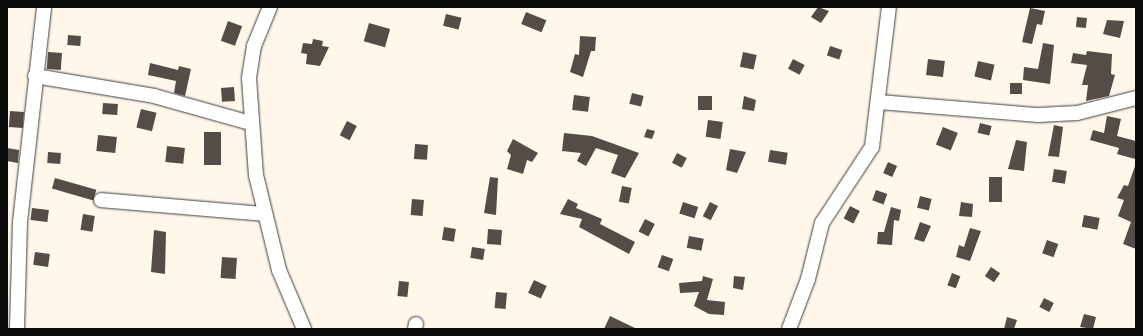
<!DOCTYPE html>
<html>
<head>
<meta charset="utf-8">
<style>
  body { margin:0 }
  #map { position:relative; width:1143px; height:336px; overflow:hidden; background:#fff8ea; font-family:"Roboto Serif",serif }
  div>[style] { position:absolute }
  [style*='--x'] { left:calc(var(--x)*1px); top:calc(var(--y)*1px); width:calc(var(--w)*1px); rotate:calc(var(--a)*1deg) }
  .building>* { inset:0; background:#554b47; transform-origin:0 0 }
  .roads { filter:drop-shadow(0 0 1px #3e3e3e) drop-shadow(0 0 1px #3e3e3e) }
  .minor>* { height:14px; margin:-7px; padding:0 7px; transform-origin:7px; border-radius:7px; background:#fff }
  span { translate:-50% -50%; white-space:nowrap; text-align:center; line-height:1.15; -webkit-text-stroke:4px #fff; paint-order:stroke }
  .frame { position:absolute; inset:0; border:8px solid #0b0b0b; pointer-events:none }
</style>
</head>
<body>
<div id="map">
  <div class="building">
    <i style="clip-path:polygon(818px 7px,829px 11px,821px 23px,811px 17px)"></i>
    <i style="clip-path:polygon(1030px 8px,1045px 11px,1042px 25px,1037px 24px,1032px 44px,1022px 42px)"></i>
    <i style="left:526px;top:12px;width:22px;height:13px;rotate:22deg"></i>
    <i style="left:446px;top:14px;width:16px;height:12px;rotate:14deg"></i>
    <i style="left:1077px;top:17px;width:10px;height:10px;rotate:6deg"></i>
    <i style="clip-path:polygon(1107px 20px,1124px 21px,1120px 38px,1103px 34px)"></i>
    <i style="left:228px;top:21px;width:15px;height:21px;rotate:20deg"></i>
    <i style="left:369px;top:23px;width:22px;height:19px;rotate:16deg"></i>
    <i style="left:68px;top:35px;width:13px;height:10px;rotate:4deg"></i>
    <i style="clip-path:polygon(580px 36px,596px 37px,595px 51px,591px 51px,583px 77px,570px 72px,575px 54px,579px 55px)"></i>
    <i style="clip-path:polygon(313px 39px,323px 41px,322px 46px,329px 47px,320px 66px,306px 64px,307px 54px,301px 53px,303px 43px,312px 44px)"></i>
    <i style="clip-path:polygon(1043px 43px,1054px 45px,1050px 84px,1023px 80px,1024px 67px,1038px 69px)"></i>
    <i style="left:830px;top:46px;width:13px;height:10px;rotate:18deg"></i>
    <i style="clip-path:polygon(1087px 51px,1112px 54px,1111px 74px,1115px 75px,1109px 96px,1086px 101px,1088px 85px,1082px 85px,1087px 65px,1071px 63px,1073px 53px,1086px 55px)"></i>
    <i style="left:48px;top:52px;width:14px;height:17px;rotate:4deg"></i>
    <i style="left:743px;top:52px;width:14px;height:15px;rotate:12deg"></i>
    <i style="left:793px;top:59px;width:13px;height:11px;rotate:27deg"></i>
    <i style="left:928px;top:59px;width:17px;height:16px;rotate:7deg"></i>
    <i style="left:978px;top:61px;width:17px;height:16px;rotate:13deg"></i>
    <i style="clip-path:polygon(150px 63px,178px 70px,179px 66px,191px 69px,185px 96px,174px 93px,176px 81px,148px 75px)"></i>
    <i style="left:1010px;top:83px;width:12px;height:11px"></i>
    <i style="left:234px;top:87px;width:14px;height:13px;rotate:86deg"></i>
    <i style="left:632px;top:93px;width:12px;height:11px;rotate:14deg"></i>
    <i style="left:574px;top:95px;width:16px;height:15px;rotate:7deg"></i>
    <i style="left:698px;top:96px;width:14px;height:14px"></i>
    <i style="clip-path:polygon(744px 96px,756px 100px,754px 111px,742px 109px)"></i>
    <i style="left:103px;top:103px;width:15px;height:11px;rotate:4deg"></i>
    <i style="left:141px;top:109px;width:16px;height:19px;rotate:14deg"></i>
    <i style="left:10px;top:111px;width:14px;height:16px;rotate:4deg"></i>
    <i style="clip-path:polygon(1107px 116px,1121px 119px,1117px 136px,1136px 141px,1135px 159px,1117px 154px,1119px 148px,1090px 140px,1093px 130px,1104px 133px)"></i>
    <i style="left:708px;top:120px;width:15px;height:17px;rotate:8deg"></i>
    <i style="left:347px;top:121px;width:11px;height:16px;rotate:27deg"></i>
    <i style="left:980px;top:123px;width:12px;height:10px;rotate:14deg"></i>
    <i style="clip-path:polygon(1054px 125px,1063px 127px,1059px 157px,1048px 156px)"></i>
    <i style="left:943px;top:127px;width:16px;height:19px;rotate:22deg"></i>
    <i style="clip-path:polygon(647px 129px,655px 131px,652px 139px,644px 137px)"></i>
    <i style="left:204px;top:132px;width:17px;height:33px"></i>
    <i style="clip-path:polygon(564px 133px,592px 136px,639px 153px,625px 178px,611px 173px,618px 155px,596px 148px,586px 166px,577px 161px,581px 153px,562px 151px)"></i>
    <i style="left:98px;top:135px;width:19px;height:16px;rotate:6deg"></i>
    <i style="clip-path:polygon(513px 139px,538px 153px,532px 162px,527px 160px,523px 174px,507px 169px,511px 155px,507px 151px)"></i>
    <i style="clip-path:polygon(1016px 140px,1027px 142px,1024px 171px,1008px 169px)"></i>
    <i style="left:415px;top:144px;width:13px;height:15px;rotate:4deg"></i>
    <i style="left:167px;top:146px;width:18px;height:16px;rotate:6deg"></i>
    <i style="clip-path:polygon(7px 148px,19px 150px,18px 163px,7px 161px)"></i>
    <i style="clip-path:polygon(730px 149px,746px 152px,737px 173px,726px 170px)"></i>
    <i style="left:770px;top:150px;width:18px;height:12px;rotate:9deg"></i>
    <i style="left:48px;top:152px;width:13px;height:11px;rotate:4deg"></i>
    <i style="left:677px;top:153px;width:11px;height:11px;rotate:27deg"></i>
    <i style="left:888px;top:162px;width:10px;height:12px;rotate:24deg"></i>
    <i style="clip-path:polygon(1135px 166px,1136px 166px,1136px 249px,1123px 244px,1131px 222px,1118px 216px,1124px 200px,1117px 198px,1124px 185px,1128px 186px)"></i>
    <i style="left:1054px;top:169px;width:13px;height:13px;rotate:9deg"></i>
    <i style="clip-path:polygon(490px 177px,498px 178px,496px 215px,484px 213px)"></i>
    <i style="left:1002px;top:177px;width:25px;height:13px;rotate:90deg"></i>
    <i style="left:55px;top:178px;width:43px;height:11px;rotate:16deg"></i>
    <i style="left:622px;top:186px;width:10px;height:16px;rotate:11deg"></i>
    <i style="left:876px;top:190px;width:12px;height:11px;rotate:20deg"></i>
    <i style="left:920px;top:196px;width:12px;height:12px;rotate:14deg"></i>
    <i style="left:412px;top:199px;width:12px;height:16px;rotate:5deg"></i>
    <i style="clip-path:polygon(568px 199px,578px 204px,576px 208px,602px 219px,600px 224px,635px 242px,629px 254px,579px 227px,582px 219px,560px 214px)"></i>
    <i style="left:683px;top:202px;width:16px;height:12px;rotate:18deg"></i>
    <i style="left:710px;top:202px;width:9px;height:16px;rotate:27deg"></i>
    <i style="clip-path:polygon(961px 202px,973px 204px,972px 217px,959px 216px)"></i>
    <i style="left:850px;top:206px;width:11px;height:14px;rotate:27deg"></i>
    <i style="clip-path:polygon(891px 207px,901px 210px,899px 221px,894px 220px,892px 245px,877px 244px,878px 232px,884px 232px)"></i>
    <i style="left:32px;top:208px;width:17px;height:12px;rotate:7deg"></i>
    <i style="left:83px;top:214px;width:12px;height:16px;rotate:9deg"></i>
    <i style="left:1084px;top:215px;width:16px;height:12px;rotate:11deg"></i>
    <i style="left:645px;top:219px;width:11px;height:14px;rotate:27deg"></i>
    <i style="clip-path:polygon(920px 222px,931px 226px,924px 242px,914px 239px)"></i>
    <i style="left:444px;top:227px;width:12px;height:13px;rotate:9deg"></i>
    <i style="clip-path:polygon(970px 228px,981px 231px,970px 261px,956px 257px,959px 245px,964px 247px)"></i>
    <i style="left:488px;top:229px;width:14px;height:15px;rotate:4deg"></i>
    <i style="clip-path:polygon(154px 230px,166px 232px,165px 274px,151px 272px)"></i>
    <i style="left:689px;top:236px;width:15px;height:12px;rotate:11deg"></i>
    <i style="left:1047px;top:240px;width:12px;height:14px;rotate:20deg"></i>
    <i style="left:472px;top:247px;width:13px;height:11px;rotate:9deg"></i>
    <i style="left:35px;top:252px;width:15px;height:13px;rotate:8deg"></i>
    <i style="left:662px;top:255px;width:12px;height:13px;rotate:20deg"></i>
    <i style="left:222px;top:257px;width:15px;height:21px;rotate:4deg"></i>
    <i style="left:991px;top:267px;width:11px;height:11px;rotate:34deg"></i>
    <i style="left:952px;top:273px;width:9px;height:13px;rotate:21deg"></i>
    <i style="clip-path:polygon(703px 276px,713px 279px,707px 300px,725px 302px,724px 315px,709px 314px,694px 306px,699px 292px,680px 293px,679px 283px,702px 281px)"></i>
    <i style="clip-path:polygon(734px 276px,745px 277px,743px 290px,733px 288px)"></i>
    <i style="left:534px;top:280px;width:14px;height:14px;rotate:25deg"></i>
    <i style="left:399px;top:281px;width:10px;height:15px;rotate:6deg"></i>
    <i style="left:496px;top:292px;width:11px;height:16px;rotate:5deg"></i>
    <i style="left:1044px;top:298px;width:11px;height:10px;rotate:27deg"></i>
    <i style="clip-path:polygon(1084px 314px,1096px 317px,1093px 329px,1080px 327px)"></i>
    <i style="clip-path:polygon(610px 316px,637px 329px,604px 329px)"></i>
    <i style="clip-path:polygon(1007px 317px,1017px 320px,1014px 329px,1004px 329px)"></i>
  </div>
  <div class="roads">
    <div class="minor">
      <i style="--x:270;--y:7;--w:42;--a:112.3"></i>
      <i style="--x:254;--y:46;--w:32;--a:99"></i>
      <i style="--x:249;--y:78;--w:97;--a:85.9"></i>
      <i style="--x:256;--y:175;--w:98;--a:76.4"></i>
      <i style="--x:279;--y:270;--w:64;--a:67"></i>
      <i style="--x:35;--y:76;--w:121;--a:9.5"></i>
      <i style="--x:154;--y:96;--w:101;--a:15.6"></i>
      <i style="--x:879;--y:102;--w:160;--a:4.7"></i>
      <i style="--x:1038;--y:115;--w:39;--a:-3"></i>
      <i style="--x:1077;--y:113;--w:61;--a:-14.3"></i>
      <i style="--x:101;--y:200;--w:164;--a:4.9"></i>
      <i style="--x:17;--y:329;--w:107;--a:-88.4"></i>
      <i style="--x:20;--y:222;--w:216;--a:-83.6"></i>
      <i style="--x:415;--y:329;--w:5;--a:-79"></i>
      <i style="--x:789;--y:329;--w:53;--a:-69.2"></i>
      <i style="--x:808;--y:279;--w:58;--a:-76"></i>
      <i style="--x:822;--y:223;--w:91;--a:-56.7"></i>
      <i style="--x:872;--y:147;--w:141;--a:-83.1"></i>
    </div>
  </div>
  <div class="frame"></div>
</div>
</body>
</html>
